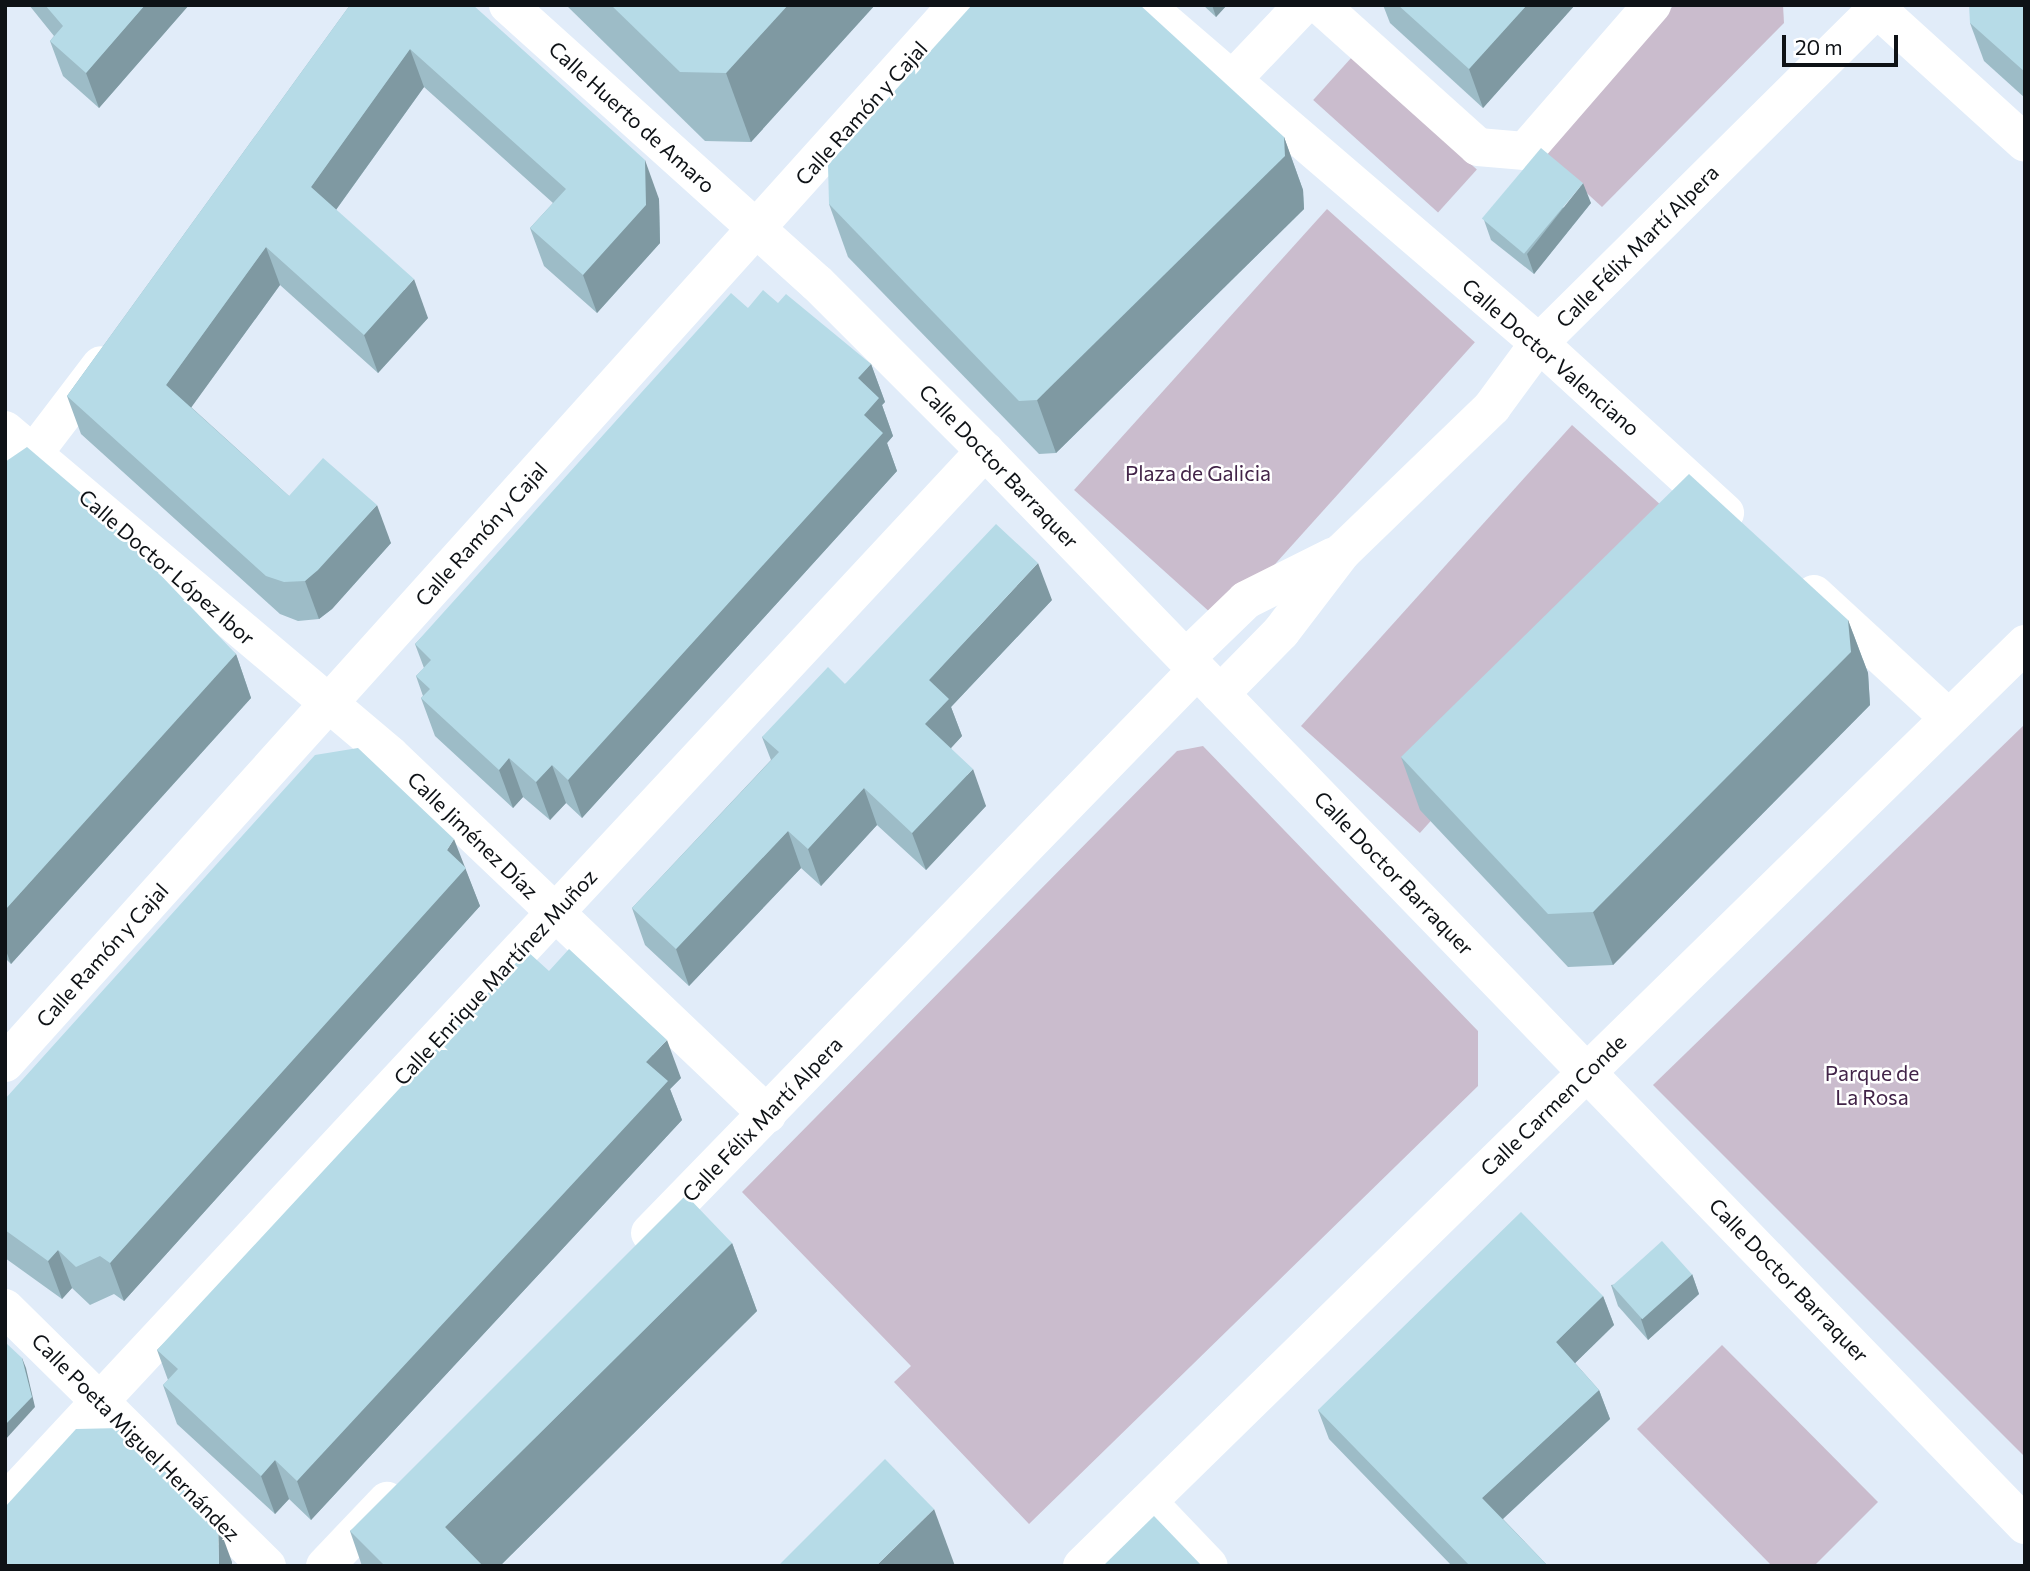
<!DOCTYPE html>
<html>
<head>
<meta charset="utf-8">
<style>
  body { margin:0 }
  #map { position:relative; width:2030px; height:1571px; overflow:hidden; background:#e1ecf9; font-family:Commissioner,sans-serif }
  div>[style] { position:absolute }
  [style*='--x'] { left:calc(var(--x)*1px); top:calc(var(--y)*1px); width:calc(var(--w)*1px); rotate:calc(var(--a)*1deg) }
  .green>* { inset:0; background:#cabccd; transform-origin:0 0 }
  .minor>* { height:38px; margin:-19px; padding:0 19px; transform-origin:19px; border-radius:19px; background:#fff }
  .major>* { height:38px; margin:-19px; padding:0 19px; transform-origin:19px; border-radius:19px; background:#fff }
  .wall>* { inset:0; background:#9dbcc7 }
  .shaded-wall>* { inset:0; background:#7f99a2 }
  .building>* { inset:0; background:#b6dbe7; transform-origin:0 0 }
  span { translate:-50% -50%; white-space:nowrap; text-align:center; line-height:1.15; -webkit-text-stroke:5px #fff; paint-order:stroke }
  .street-label { font-size:21px; color:#0e1216 }
  .park-label { font-size:21px; color:#422448 }
  .frame { position:absolute; inset:0; border:7px solid #0e1216; pointer-events:none }
  .scale { position:absolute; left:1782px; top:35px; width:116px; height:32px; box-sizing:border-box; border:4px solid #0e1216; border-top:0; padding-left:9px; font-size:21px; line-height:24px; white-space:nowrap; color:#0e1216; -webkit-text-stroke:5px #fff; paint-order:stroke }
</style>
</head>
<body>
<div id="map">
  <div class="green">
    <i style="clip-path:polygon(1674px 5px,1783px 5px,1784px 23px,1602px 207px,1543px 153px)"></i>
    <i style="left:1352px;top:57px;width:168px;height:58px;rotate:42deg"></i>
    <i style="left:1327px;top:209px;width:199px;height:378px;rotate:42deg"></i>
    <i style="left:1572px;top:425px;width:160px;height:405px;rotate:42deg"></i>
    <i style="clip-path:polygon(2025px 724px,2025px 1457px,1653px 1085px)"></i>
    <i style="clip-path:polygon(1203px 746px,1478px 1031px,1478px 1086px,1029px 1524px,894px 1382px,911px 1366px,742px 1192px,1177px 751px)"></i>
    <i style="clip-path:polygon(1722px 1345px,1878px 1502px,1814px 1566px,1772px 1566px,1637px 1429px)"></i>
  </div>
  <div class="minor">
    <i style="--x:508;--y:5;--w:416;--a:42"></i>
    <i style="--x:817;--y:283;--w:238;--a:45"></i>
    <i style="--x:985;--y:451;--w:1495;--a:45.92"></i>
    <i style="--x:1145;--y:5;--w:519;--a:40.63"></i>
    <i style="--x:1539;--y:343;--w:252;--a:42.4"></i>
    <i style="--x:1320;--y:5;--w:212;--a:41.9"></i>
    <i style="--x:1478;--y:147;--w:47;--a:4.9"></i>
    <i style="--x:1525;--y:151;--w:194;--a:-49"></i>
    <i style="--x:1873;--y:5;--w:205;--a:42.2"></i>
    <i style="--x:1230;--y:82;--w:106;--a:-46.5"></i>
    <i style="--x:5;--y:430;--w:504;--a:40.17"></i>
    <i style="--x:390;--y:755;--w:521;--a:43.6"></i>
    <i style="--x:5;--y:491;--w:158;--a:-52.7"></i>
    <i style="--x:1814;--y:594;--w:183;--a:42.6"></i>
    <i style="--x:1186;--y:658;--w:83;--a:-44"></i>
    <i style="--x:1246;--y:600;--w:98;--a:-26.6"></i>
    <i style="--x:1220;--y:694;--w:87;--a:-45.5"></i>
    <i style="--x:1281;--y:632;--w:101;--a:-52.7"></i>
    <i style="--x:1342;--y:552;--w:209;--a:-44"></i>
    <i style="--x:1492;--y:407;--w:79;--a:-53.7"></i>
    <i style="--x:1539;--y:343;--w:481;--a:-44.7"></i>
    <i style="--x:650;--y:1233;--w:785;--a:-45.83"></i>
    <i style="--x:5;--y:1308;--w:368;--a:44.6"></i>
    <i style="--x:1148;--y:1502;--w:88;--a:46.4"></i>
    <i style="--x:5;--y:1503;--w:1438;--a:-47.03"></i>
    <i style="--x:325;--y:1566;--w:90;--a:-46.4"></i>
    <i style="--x:1082;--y:1566;--w:1319;--a:-44.35"></i>
  </div>
  <div class="major">
    <i style="--x:5;--y:1063;--w:1423;--a:-48.02"></i>
  </div>
  <div class="wall">
    <i style="clip-path:polygon(29px 5px,189px 5px,99px 108px,63px 76px,50px 41px,54px 36px)"></i>
    <i style="clip-path:polygon(350px 5px,659px 199px,660px 243px,597px 313px,544px 266px,530px 228px,553px 203px,424px 87px,336px 210px,428px 318px,378px 373px,280px 285px,191px 407px,289px 496px,391px 543px,332px 609px,319px 619px,298px 621px,280px 614px,81px 434px,67px 396px)"></i>
    <i style="clip-path:polygon(566px 5px,875px 5px,751px 142px,705px 141px)"></i>
    <i style="clip-path:polygon(1203px 5px,1227px 5px,1216px 17px)"></i>
    <i style="clip-path:polygon(1383px 5px,1575px 5px,1483px 108px,1390px 23px)"></i>
    <i style="clip-path:polygon(2025px 5px,2025px 98px,1984px 61px,1970px 23px)"></i>
    <i style="clip-path:polygon(1284px 137px,1303px 190px,1304px 209px,1056px 453px,1039px 454px,848px 257px,829px 204px)"></i>
    <i style="clip-path:polygon(1591px 203px,1534px 274px,1491px 240px,1484px 220px)"></i>
    <i style="clip-path:polygon(778px 303px,871px 364px,885px 402px,882px 405px,893px 436px,887px 443px,897px 471px,582px 818px,566px 803px,550px 820px,523px 797px,513px 808px,435px 736px,421px 698px,423px 696px,416px 676px,424px 668px,415px 644px,748px 308px)"></i>
    <i style="clip-path:polygon(5px 462px,236px 654px,251px 698px,11px 964px,5px 958px)"></i>
    <i style="clip-path:polygon(1052px 600px,951px 707px,962px 736px,951px 748px,986px 806px,926px 870px,877px 825px,821px 886px,801px 868px,689px 986px,645px 945px,632px 908px,771px 760px,762px 737px,845px 684px)"></i>
    <i style="clip-path:polygon(1848px 620px,1868px 673px,1870px 705px,1613px 965px,1568px 967px,1420px 810px,1401px 757px)"></i>
    <i style="clip-path:polygon(464px 866px,480px 906px,124px 1301px,114px 1294px,90px 1305px,72px 1288px,62px 1299px,5px 1258px,5px 1099px)"></i>
    <i style="clip-path:polygon(549px 971px,681px 1078px,670px 1089px,682px 1120px,311px 1520px,289px 1499px,275px 1514px,177px 1424px,163px 1385px,168px 1380px,157px 1350px)"></i>
    <i style="clip-path:polygon(732px 1243px,757px 1311px,500px 1566px,362px 1566px,350px 1531px)"></i>
    <i style="clip-path:polygon(1692px 1274px,1699px 1294px,1648px 1340px,1618px 1306px,1611px 1285px)"></i>
    <i style="clip-path:polygon(1603px 1296px,1614px 1325px,1575px 1363px,1599px 1390px,1610px 1419px,1503px 1519px,1548px 1566px,1452px 1566px,1329px 1439px,1318px 1410px)"></i>
  </div>
  <div class="shaded-wall">
    <i style="clip-path:polygon(145px 5px,189px 5px,99px 108px,86px 73px)"></i>
    <i style="clip-path:polygon(788px 5px,875px 5px,751px 142px,726px 73px)"></i>
    <i style="clip-path:polygon(1212px 5px,1227px 5px,1216px 17px)"></i>
    <i style="clip-path:polygon(1527px 5px,1575px 5px,1483px 108px,1469px 69px)"></i>
    <i style="clip-path:polygon(410px 49px,424px 87px,325px 225px,311px 187px)"></i>
    <i style="clip-path:polygon(1284px 137px,1303px 190px,1304px 209px,1056px 453px,1037px 400px)"></i>
    <i style="clip-path:polygon(645px 160px,659px 199px,660px 243px,597px 313px,583px 275px)"></i>
    <i style="clip-path:polygon(1583px 183px,1591px 203px,1534px 274px,1527px 254px)"></i>
    <i style="clip-path:polygon(266px 247px,280px 285px,180px 423px,166px 385px)"></i>
    <i style="clip-path:polygon(414px 279px,428px 318px,378px 373px,364px 335px)"></i>
    <i style="clip-path:polygon(871px 364px,885px 402px,882px 405px,893px 436px,887px 443px,897px 471px,582px 818px,568px 780px,864px 415px,858px 378px)"></i>
    <i style="clip-path:polygon(377px 505px,391px 543px,332px 609px,319px 619px,305px 581px)"></i>
    <i style="clip-path:polygon(1038px 563px,1052px 600px,951px 707px,962px 736px,939px 761px,925px 724px,929px 680px)"></i>
    <i style="clip-path:polygon(1848px 620px,1868px 673px,1870px 705px,1613px 965px,1593px 912px)"></i>
    <i style="clip-path:polygon(236px 654px,251px 698px,11px 964px,5px 948px,5px 910px)"></i>
    <i style="clip-path:polygon(509px 758px,523px 797px,513px 808px,499px 770px)"></i>
    <i style="clip-path:polygon(552px 765px,566px 803px,550px 820px,536px 782px)"></i>
    <i style="clip-path:polygon(973px 769px,986px 806px,926px 870px,912px 833px)"></i>
    <i style="clip-path:polygon(864px 788px,877px 825px,821px 886px,808px 849px)"></i>
    <i style="clip-path:polygon(788px 831px,801px 868px,689px 986px,676px 949px)"></i>
    <i style="clip-path:polygon(454px 839px,480px 906px,124px 1301px,110px 1263px,447px 850px)"></i>
    <i style="clip-path:polygon(667px 1040px,681px 1078px,670px 1089px,682px 1120px,311px 1520px,297px 1481px,646px 1062px)"></i>
    <i style="clip-path:polygon(732px 1243px,757px 1311px,500px 1566px,459px 1566px,445px 1527px)"></i>
    <i style="clip-path:polygon(58px 1250px,72px 1288px,62px 1299px,48px 1261px)"></i>
    <i style="clip-path:polygon(1692px 1274px,1699px 1294px,1648px 1340px,1641px 1319px)"></i>
    <i style="clip-path:polygon(1603px 1296px,1614px 1325px,1566px 1372px,1556px 1342px)"></i>
    <i style="clip-path:polygon(22px 1358px,26px 1368px,35px 1407px,5px 1440px,5px 1425px)"></i>
    <i style="clip-path:polygon(1599px 1390px,1610px 1419px,1493px 1528px,1482px 1498px)"></i>
    <i style="clip-path:polygon(275px 1460px,289px 1499px,275px 1514px,261px 1476px)"></i>
    <i style="clip-path:polygon(934px 1509px,955px 1566px,876px 1566px)"></i>
    <i style="clip-path:polygon(218px 1524px,232px 1562px,232px 1566px,219px 1566px)"></i>
  </div>
  <div class="building">
    <i style="clip-path:polygon(45px 5px,145px 5px,86px 73px,50px 41px,63px 26px)"></i>
    <i style="clip-path:polygon(350px 5px,473px 5px,645px 160px,646px 205px,583px 275px,530px 228px,566px 189px,410px 49px,311px 187px,414px 279px,364px 335px,266px 247px,166px 385px,289px 496px,323px 458px,377px 505px,318px 570px,305px 581px,284px 582px,266px 576px,67px 396px)"></i>
    <i style="clip-path:polygon(611px 5px,788px 5px,726px 73px,680px 72px)"></i>
    <i style="clip-path:polygon(972px 5px,1140px 5px,1284px 137px,1285px 156px,1037px 400px,1019px 401px,829px 204px,828px 165px)"></i>
    <i style="clip-path:polygon(1398px 5px,1527px 5px,1469px 69px)"></i>
    <i style="clip-path:polygon(1969px 5px,2025px 5px,2025px 72px,1970px 23px)"></i>
    <i style="left:1541px;top:148px;width:55px;height:92px;rotate:40deg"></i>
    <i style="clip-path:polygon(763px 290px,778px 303px,786px 294px,871px 364px,858px 378px,879px 398px,864px 415px,883px 433px,568px 780px,552px 765px,536px 782px,509px 758px,499px 770px,421px 698px,430px 689px,416px 676px,431px 660px,415px 644px,731px 293px,748px 308px)"></i>
    <i style="clip-path:polygon(27px 447px,88px 499px,236px 654px,5px 910px,5px 462px)"></i>
    <i style="clip-path:polygon(1689px 474px,1848px 620px,1851px 652px,1593px 912px,1548px 914px,1401px 757px)"></i>
    <i style="clip-path:polygon(996px 524px,1038px 563px,929px 680px,949px 699px,925px 724px,973px 769px,912px 833px,864px 788px,808px 849px,788px 831px,676px 949px,632px 908px,779px 752px,762px 737px,828px 667px,845px 684px)"></i>
    <i style="clip-path:polygon(358px 748px,454px 839px,447px 850px,466px 868px,110px 1263px,100px 1256px,76px 1267px,58px 1250px,48px 1261px,5px 1230px,5px 1099px,315px 755px)"></i>
    <i style="clip-path:polygon(569px 949px,667px 1040px,646px 1062px,668px 1081px,297px 1481px,275px 1460px,261px 1476px,163px 1385px,178px 1369px,157px 1350px,527px 951px,549px 971px)"></i>
    <i style="clip-path:polygon(686px 1195px,732px 1243px,445px 1527px,483px 1566px,385px 1566px,350px 1531px)"></i>
    <i style="clip-path:polygon(1521px 1212px,1603px 1296px,1556px 1342px,1599px 1390px,1482px 1498px,1548px 1566px,1470px 1566px,1318px 1410px)"></i>
    <i style="left:1662px;top:1241px;width:45px;height:67px;rotate:48deg"></i>
    <i style="clip-path:polygon(5px 1342px,22px 1358px,32px 1397px,5px 1425px)"></i>
    <i style="clip-path:polygon(121px 1428px,218px 1524px,219px 1566px,5px 1566px,5px 1507px,76px 1429px)"></i>
    <i style="clip-path:polygon(885px 1459px,934px 1509px,876px 1566px,778px 1566px)"></i>
    <i style="clip-path:polygon(1154px 1516px,1202px 1566px,1103px 1566px)"></i>
  </div>
  <div class="street-label">
    <span style="left:861px;top:113px;rotate:-48deg">Calle Ramón y Cajal</span>
    <span style="left:632px;top:117px;rotate:42deg">Calle Huerto de Amaro</span>
    <span style="left:1637px;top:246px;rotate:-45deg">Calle Félix Martí Alpera</span>
    <span style="left:1551px;top:357px;rotate:41deg">Calle Doctor Valenciano</span>
    <span style="left:999px;top:466px;rotate:46deg">Calle Doctor Barraquer</span>
    <span style="left:481px;top:534px;rotate:-48deg">Calle Ramón y Cajal</span>
    <span style="left:167px;top:567px;rotate:41deg">Calle Doctor López Ibor</span>
    <span style="left:473px;top:835px;rotate:44deg">Calle Jiménez Díaz</span>
    <span style="left:1394px;top:873px;rotate:46deg">Calle Doctor Barraquer</span>
    <span style="left:102px;top:955px;rotate:-48deg">Calle Ramón y Cajal</span>
    <span style="left:495px;top:977px;rotate:-47deg">Calle Enrique Martínez Muñoz</span>
    <span style="left:1553px;top:1105px;rotate:-44deg">Calle Carmen Conde</span>
    <span style="left:762px;top:1119px;rotate:-46deg">Calle Félix Martí Alpera</span>
    <span style="left:1789px;top:1280px;rotate:46deg">Calle Doctor Barraquer</span>
    <span style="left:136px;top:1437px;rotate:45deg">Calle Poeta Miguel Hernández</span>
  </div>
  <div class="park-label">
    <span style="left:1198px;top:473px">Plaza de Galicia</span>
    <span style="left:1872px;top:1085px">Parque de<br>La Rosa</span>
  </div>
  <div class="frame"></div>
  <div class="scale">20 m</div>
</div>
</body>
</html>
